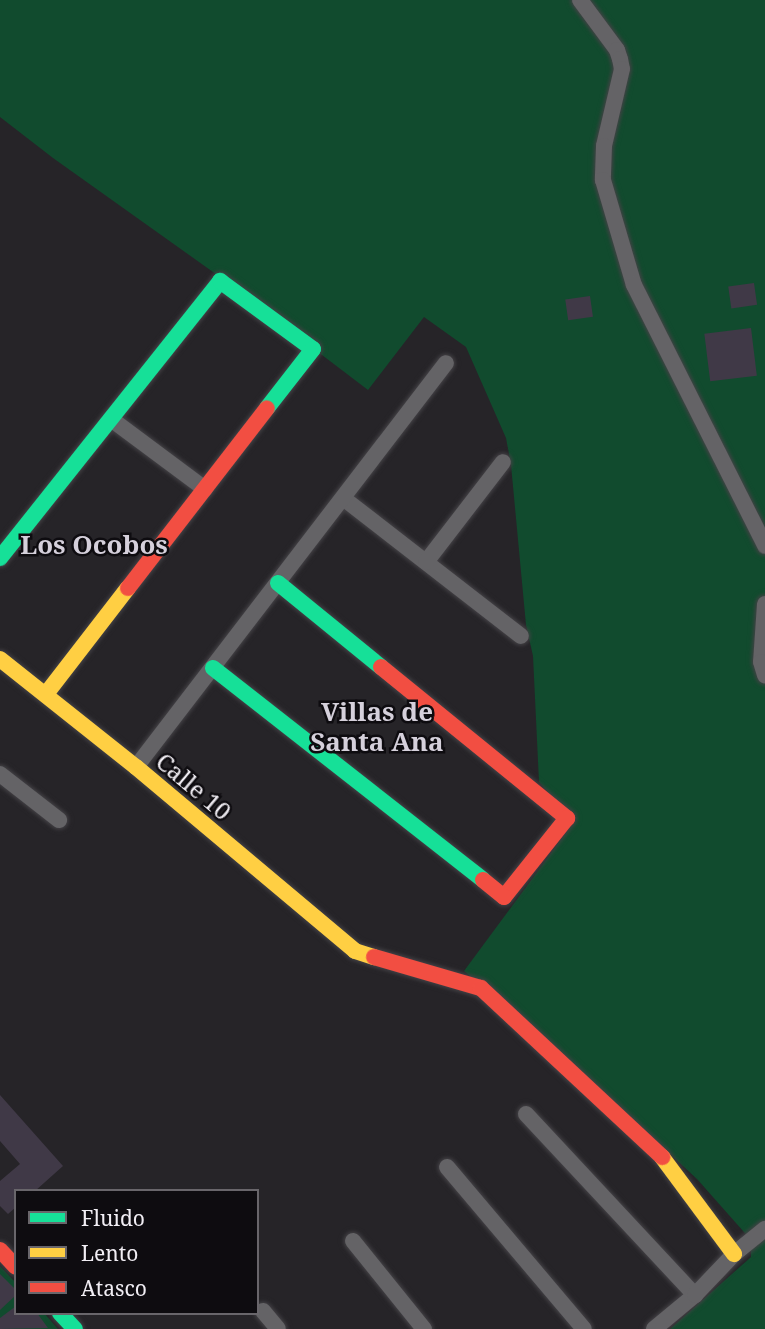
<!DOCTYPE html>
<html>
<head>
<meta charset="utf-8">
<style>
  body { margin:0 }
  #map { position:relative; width:765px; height:1329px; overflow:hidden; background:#262428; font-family:"Noto Serif",serif }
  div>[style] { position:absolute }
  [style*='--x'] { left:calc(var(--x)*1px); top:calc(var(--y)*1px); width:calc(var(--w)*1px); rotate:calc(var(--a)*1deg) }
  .green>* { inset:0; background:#114b2e }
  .building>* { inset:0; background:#403947; transform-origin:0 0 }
  .roads { filter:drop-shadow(0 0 2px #444246) drop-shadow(0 0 2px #444246) }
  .street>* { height:16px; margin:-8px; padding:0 8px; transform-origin:8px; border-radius:8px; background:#646366 }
  .fast>* { height:16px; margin:-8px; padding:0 8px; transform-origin:8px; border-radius:8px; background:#16e098 }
  .slow>* { height:16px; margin:-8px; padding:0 8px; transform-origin:8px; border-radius:8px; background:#ffcf43 }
  .jam>* { height:16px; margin:-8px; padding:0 8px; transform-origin:8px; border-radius:8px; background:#f24e42 }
  span { translate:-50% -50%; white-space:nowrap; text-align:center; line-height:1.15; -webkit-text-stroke:5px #0e0c10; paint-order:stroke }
  .street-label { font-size:24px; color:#f1eef4 }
  .neighbourhood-label { font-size:26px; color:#d5d0db; font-weight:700 }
  .legend { position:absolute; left:14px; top:1189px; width:245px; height:126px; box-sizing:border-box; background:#0e0c10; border:2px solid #69666b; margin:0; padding:9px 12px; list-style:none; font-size:21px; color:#f1eef4 }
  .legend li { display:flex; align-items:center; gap:14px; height:35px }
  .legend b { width:35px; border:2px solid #69666b }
</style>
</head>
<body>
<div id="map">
  <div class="green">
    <i style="clip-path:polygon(0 0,765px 0,765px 1329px,670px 1329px,751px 1257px,751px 1240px,697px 1179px,575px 1066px,464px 971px,574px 822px,539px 782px,533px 656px,526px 625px,511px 465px,506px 438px,466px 347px,424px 317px,368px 390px,213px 272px,53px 158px,0 117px)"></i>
    <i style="clip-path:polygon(0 1266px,16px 1283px,16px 1313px,44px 1313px,58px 1329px,0 1329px)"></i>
  </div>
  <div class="building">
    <i style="left:754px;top:283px;width:22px;height:26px;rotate:82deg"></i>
    <i style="left:590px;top:296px;width:21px;height:25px;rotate:82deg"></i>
    <i style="left:751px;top:328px;width:48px;height:47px;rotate:83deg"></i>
    <i style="clip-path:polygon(0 1095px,63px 1166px,35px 1191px,16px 1191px,16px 1207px,8px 1214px,0 1206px,0 1181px,20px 1164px,0 1141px)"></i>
    <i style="clip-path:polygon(0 1274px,16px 1290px,16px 1295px,0 1310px)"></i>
    <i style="clip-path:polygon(16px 1306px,16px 1313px,37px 1313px,48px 1328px,0 1329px,0 1318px)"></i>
  </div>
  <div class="roads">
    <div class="street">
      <i style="--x:580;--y:0;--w:62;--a:53.5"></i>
      <i style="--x:617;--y:50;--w:9;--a:72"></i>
      <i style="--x:620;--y:59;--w:10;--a:79"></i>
      <i style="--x:622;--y:69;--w:79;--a:103.2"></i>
      <i style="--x:604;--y:146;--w:34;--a:92"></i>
      <i style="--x:603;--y:180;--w:109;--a:73.6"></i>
      <i style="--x:634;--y:285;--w:292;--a:63.3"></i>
      <i style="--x:111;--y:419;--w:117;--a:36.7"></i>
      <i style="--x:343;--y:498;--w:225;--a:37.8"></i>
      <i style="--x:426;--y:562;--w:126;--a:-52.4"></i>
      <i style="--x:765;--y:604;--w:58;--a:93.9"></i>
      <i style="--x:761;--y:662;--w:14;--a:73"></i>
      <i style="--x:136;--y:767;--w:509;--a:-52.5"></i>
      <i style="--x:0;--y:774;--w:75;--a:37.9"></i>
      <i style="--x:526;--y:1114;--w:248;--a:47"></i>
      <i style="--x:447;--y:1167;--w:212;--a:49.8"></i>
      <i style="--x:353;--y:1241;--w:113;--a:51.1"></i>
      <i style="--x:263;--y:1311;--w:23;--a:50"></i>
      <i style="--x:654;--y:1329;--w:53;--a:-39.7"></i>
      <i style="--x:695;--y:1295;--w:57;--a:-46.4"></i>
      <i style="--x:734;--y:1254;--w:40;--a:-39"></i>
    </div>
    <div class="fast">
      <i style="--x:0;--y:558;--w:354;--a:-51.5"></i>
      <i style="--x:220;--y:281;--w:115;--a:36.2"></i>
      <i style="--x:313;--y:349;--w:75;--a:127.9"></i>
      <i style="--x:278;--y:583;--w:133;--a:39.2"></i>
      <i style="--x:213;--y:668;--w:343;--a:38.1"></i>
      <i style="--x:60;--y:1313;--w:22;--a:47"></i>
    </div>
    <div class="slow">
      <i style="--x:0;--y:659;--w:174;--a:38.5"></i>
      <i style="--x:136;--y:767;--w:286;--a:40"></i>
      <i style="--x:355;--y:951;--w:20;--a:18"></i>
      <i style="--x:46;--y:694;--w:134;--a:-52.3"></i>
      <i style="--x:662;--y:1157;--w:121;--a:53.4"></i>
    </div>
    <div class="jam">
      <i style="--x:128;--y:588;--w:227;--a:-52.3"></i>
      <i style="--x:381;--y:667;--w:240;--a:39.1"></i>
      <i style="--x:567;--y:818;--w:101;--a:128.6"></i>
      <i style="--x:504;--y:897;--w:27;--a:-141"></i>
      <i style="--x:374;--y:957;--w:111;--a:16.2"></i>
      <i style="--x:481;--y:988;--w:248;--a:43"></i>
      <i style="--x:0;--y:1250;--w:23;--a:47"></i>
    </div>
  </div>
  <div class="street-label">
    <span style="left:194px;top:786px;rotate:40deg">Calle 10</span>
  </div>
  <div class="neighbourhood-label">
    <span style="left:94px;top:545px">Los Ocobos</span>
    <span style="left:377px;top:727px">Villas de<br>Santa Ana</span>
  </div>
  <ul class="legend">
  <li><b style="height:9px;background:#16e098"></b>Fluido</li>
  <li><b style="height:9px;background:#ffcf43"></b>Lento</li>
  <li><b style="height:9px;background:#f24e42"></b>Atasco</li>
  </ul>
</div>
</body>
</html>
